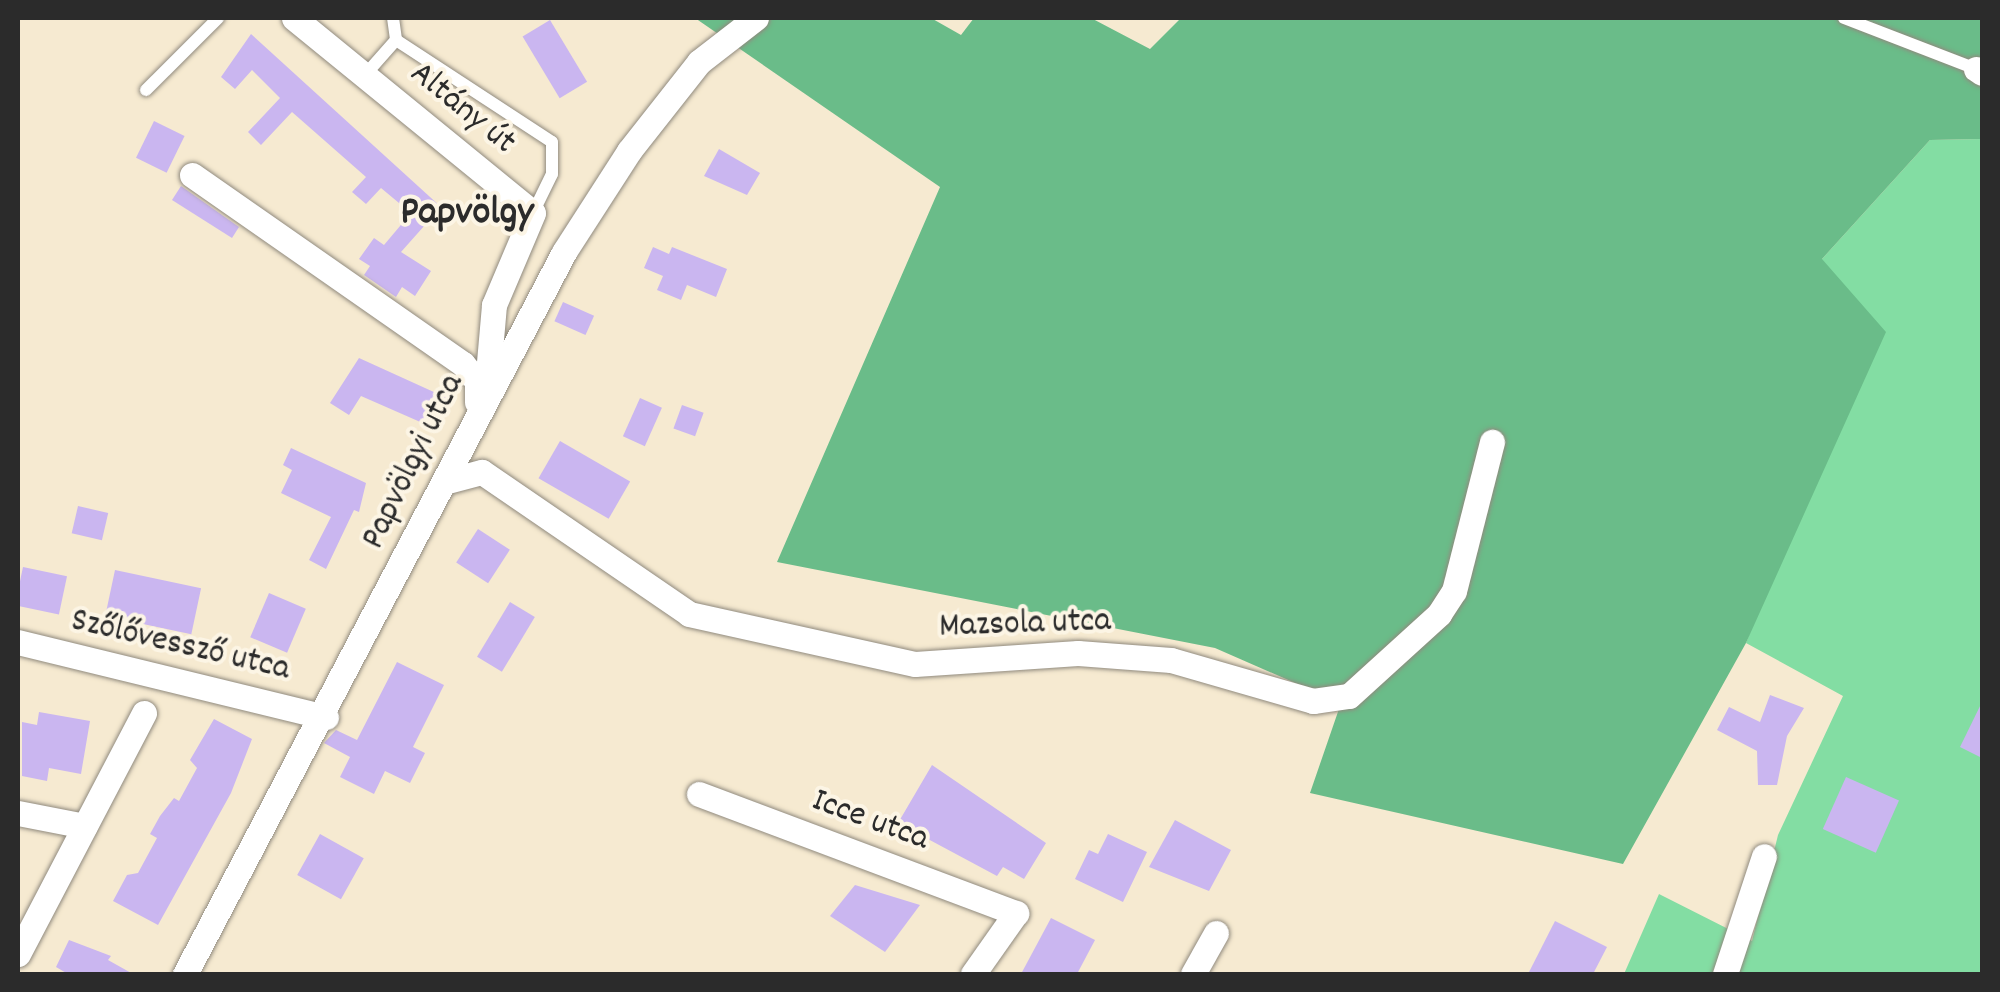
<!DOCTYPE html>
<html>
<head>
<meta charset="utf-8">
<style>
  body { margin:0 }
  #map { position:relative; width:2000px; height:992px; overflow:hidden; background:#f6ead1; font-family:Dekko,sans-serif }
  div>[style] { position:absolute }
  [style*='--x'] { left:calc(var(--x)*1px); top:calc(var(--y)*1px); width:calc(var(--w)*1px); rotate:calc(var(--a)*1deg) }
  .green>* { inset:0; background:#83dda3 }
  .forest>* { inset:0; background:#6abc89 }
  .building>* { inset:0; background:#cab6f0; transform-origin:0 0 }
  .roads { filter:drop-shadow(0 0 2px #908a7e) drop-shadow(0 0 2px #908a7e) }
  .lane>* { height:12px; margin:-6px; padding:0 6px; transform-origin:6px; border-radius:6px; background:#fff }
  .street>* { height:25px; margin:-12.5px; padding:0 12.5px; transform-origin:12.5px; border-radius:12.5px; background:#fff }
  span { translate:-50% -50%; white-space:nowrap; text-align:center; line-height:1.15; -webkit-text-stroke:8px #fcf5e5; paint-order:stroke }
  .street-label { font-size:35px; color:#2b2b2b }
  .quarter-label { font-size:40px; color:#2b2b2b; font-weight:700 }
  .frame { position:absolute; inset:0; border:20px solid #2b2b2b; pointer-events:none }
</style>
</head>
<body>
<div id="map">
  <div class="green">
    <i style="clip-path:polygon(1982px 139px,1982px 974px,1624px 974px,1659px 894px,1752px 941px,1778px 835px,1843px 696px,1746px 643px,1767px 589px,1822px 259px,1930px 140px)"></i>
  </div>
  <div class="forest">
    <i style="clip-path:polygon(695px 18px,931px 18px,961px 35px,974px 18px,1091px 18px,1150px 49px,1181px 18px,1982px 18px,1982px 139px,1930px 140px,1822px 259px,1886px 332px,1746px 643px,1623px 864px,1310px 793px,1341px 703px,1215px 648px,777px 562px,940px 187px)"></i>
  </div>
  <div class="building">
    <i style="left:550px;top:20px;width:72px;height:32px;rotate:59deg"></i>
    <i style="clip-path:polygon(251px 34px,441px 207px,401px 252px,431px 271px,415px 296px,402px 287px,396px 297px,364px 275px,370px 266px,359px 259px,374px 238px,384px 245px,411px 213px,381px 188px,366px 204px,352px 192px,366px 177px,292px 112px,261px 145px,248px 132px,280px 98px,252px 70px,235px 89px,221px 77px)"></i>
    <i style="left:154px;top:121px;width:34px;height:41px;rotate:26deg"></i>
    <i style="clip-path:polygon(719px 149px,760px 173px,747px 195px,704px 176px)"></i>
    <i style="clip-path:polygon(181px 186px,239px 227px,232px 238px,172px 200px)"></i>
    <i style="clip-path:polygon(653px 247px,669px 254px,672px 247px,727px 269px,716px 297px,687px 285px,681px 300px,657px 290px,663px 276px,644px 268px)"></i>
    <i style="left:563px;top:302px;width:34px;height:21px;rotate:24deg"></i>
    <i style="clip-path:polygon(359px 358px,447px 398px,434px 428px,361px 396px,349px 415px,330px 403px)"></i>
    <i style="left:640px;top:398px;width:24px;height:42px;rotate:24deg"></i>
    <i style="left:682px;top:405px;width:23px;height:25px;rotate:20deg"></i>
    <i style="left:560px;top:441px;width:81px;height:43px;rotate:30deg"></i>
    <i style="clip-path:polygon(291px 448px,366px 483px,359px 512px,354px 510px,326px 569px,309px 560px,331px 517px,281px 493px,292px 470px,283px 465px)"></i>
    <i style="left:78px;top:506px;width:31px;height:28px;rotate:13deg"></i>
    <i style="left:478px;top:529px;width:38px;height:40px;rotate:33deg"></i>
    <i style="left:23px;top:567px;width:45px;height:39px;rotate:12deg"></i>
    <i style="left:115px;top:570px;width:88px;height:47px;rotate:12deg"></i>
    <i style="left:269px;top:593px;width:40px;height:48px;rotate:23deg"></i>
    <i style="left:510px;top:602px;width:29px;height:64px;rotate:31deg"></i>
    <i style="clip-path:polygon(397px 662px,444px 685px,413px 747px,425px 753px,410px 783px,385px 771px,374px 794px,340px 777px,350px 757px,324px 743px,336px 730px,357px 740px)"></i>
    <i style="clip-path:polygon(1770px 695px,1804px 708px,1787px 736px,1777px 785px,1758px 785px,1757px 751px,1717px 730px,1729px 707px,1760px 722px)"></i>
    <i style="clip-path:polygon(1982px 702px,1982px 758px,1960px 747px)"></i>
    <i style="clip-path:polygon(39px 712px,90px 721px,81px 774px,49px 768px,47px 781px,22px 776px,22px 722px,37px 725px)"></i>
    <i style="clip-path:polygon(214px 719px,252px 739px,231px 793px,158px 925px,113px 901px,127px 875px,138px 873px,157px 838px,150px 834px,160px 816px,174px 798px,179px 801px,197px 768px,190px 760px)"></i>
    <i style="clip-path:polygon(932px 765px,1046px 843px,1024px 879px,1003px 867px,997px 876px,898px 823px)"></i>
    <i style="left:1846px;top:777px;width:58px;height:57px;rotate:24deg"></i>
    <i style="clip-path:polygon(1175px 820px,1231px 850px,1209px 891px,1149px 867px)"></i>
    <i style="left:320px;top:834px;width:50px;height:47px;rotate:29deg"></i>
    <i style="clip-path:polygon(1108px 834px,1147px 852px,1123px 902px,1075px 879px,1089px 850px,1098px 854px)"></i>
    <i style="clip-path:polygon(855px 885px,920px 905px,885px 952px,830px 916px)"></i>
    <i style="clip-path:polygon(1051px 918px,1095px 940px,1077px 974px,1021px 974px)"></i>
    <i style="clip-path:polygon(1555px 921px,1607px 947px,1593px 974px,1528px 974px)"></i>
    <i style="clip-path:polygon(69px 940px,111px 956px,108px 960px,133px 974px,68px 974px,56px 967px)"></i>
  </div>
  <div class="roads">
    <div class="lane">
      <i style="--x:393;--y:18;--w:22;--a:82"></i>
      <i style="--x:396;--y:40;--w:186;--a:33.2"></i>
      <i style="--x:552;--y:142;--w:32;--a:90"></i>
      <i style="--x:552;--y:174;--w:43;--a:116"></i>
      <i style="--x:1844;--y:18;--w:142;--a:21.1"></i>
      <i style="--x:365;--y:75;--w:47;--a:-48.5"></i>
      <i style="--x:146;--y:90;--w:102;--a:-45"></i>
    </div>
    <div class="street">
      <i style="--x:294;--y:18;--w:308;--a:39.2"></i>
      <i style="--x:533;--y:213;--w:100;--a:113"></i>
      <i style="--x:494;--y:305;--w:80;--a:95"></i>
      <i style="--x:1976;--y:69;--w:7;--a:34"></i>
      <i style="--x:192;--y:175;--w:330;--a:34.9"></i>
      <i style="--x:463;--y:364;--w:22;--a:51"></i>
      <i style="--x:477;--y:381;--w:21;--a:90"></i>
      <i style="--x:444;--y:482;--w:39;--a:-15"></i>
      <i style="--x:482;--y:472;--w:251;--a:34.4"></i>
      <i style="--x:689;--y:614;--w:231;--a:12.5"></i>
      <i style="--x:915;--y:664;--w:163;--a:-3.9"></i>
      <i style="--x:1078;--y:653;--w:93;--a:4.3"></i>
      <i style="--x:1171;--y:660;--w:148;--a:16.1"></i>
      <i style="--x:1313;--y:701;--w:36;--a:-8"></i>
      <i style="--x:1349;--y:696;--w:122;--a:-42.3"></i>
      <i style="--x:1439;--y:614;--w:27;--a:-57"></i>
      <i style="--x:1454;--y:591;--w:154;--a:-75.7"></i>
      <i style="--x:18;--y:642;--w:317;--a:13.7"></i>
      <i style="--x:699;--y:794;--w:339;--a:20.6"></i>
      <i style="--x:1016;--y:913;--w:75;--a:125.2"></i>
      <i style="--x:18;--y:813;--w:68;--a:11"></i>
      <i style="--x:18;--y:954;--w:272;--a:-62.4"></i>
      <i style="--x:185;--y:974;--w:815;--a:-62.3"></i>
      <i style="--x:564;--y:252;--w:120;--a:-57.2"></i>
      <i style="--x:629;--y:151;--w:113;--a:-51.8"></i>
      <i style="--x:699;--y:62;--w:72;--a:-37.7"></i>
      <i style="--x:1193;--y:974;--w:47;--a:-60.7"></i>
      <i style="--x:1725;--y:974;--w:124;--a:-71.7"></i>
    </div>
  </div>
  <div class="street-label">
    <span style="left:462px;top:109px;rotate:39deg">Altány út</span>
    <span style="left:414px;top:462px;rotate:-64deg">Papvölgyi utca</span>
    <span style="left:1025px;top:625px;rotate:-2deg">Mazsola utca</span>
    <span style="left:180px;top:646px;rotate:13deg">Szőlővessző utca</span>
    <span style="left:870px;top:821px;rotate:20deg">Icce utca</span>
  </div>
  <div class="quarter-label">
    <span style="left:467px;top:215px">Papvölgy</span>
  </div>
  <div class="frame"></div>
</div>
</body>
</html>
